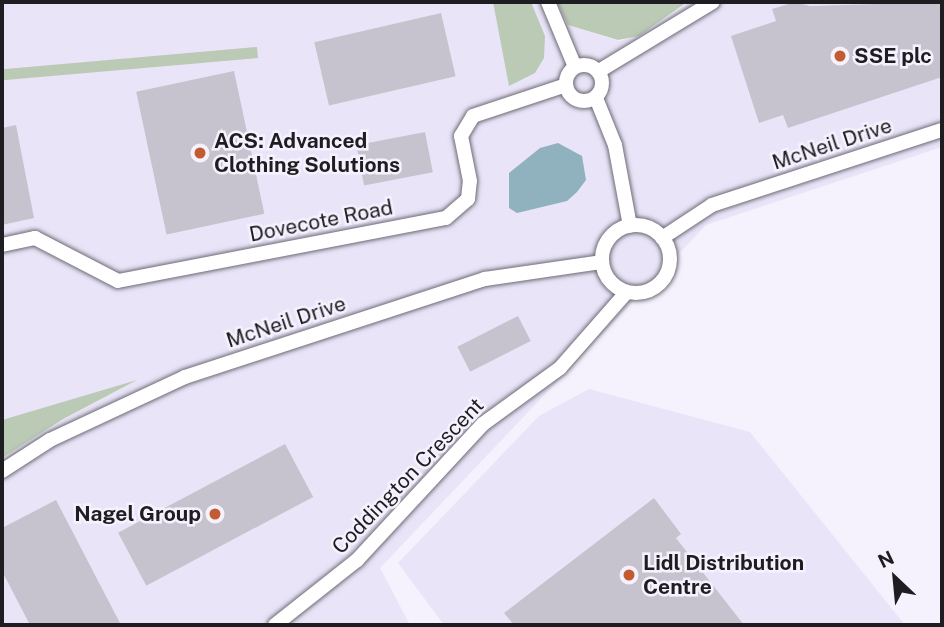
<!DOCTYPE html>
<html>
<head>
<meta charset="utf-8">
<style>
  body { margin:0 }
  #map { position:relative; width:944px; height:627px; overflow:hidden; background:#f5f2fe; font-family:"Public Sans",sans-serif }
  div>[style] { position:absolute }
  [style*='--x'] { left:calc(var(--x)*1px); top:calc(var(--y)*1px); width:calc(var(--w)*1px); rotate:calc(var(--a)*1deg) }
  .built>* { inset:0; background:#e9e4f8 }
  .green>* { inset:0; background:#bbcab5; transform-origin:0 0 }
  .water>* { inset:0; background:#90b1be }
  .building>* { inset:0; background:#c6c3ce; transform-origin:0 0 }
  .roads { filter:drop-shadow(0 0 2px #6e6b75) drop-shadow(0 0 2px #6e6b75) }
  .minor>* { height:14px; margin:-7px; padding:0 7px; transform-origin:7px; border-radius:7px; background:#fff }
  .minor>.ring { margin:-7px; padding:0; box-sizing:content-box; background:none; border:14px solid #fff; border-radius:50% }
  .dots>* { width:19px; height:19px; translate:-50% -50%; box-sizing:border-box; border:4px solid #f5f2fe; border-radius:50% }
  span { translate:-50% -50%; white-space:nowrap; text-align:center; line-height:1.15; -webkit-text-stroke:5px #f5f2fe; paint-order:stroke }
  .poi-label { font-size:21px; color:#1e1d21; font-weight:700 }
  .left { translate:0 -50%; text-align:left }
  .right { translate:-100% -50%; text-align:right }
  .street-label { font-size:21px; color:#1e1d21 }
  .frame { position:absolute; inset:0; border:4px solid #1e1d21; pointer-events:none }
  .north { position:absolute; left:860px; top:543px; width:70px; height:70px; -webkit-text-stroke:5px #f5f2fe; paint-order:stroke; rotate:334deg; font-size:19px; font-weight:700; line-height:28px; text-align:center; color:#1e1d21 }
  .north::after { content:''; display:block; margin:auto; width:24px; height:32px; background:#1e1d21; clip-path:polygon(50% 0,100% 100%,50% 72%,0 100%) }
</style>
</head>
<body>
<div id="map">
  <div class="built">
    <i style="clip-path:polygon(2px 2px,557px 2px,568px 25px,619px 41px,640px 35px,689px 2px,942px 2px,942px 147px,706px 225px,380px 568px,410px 625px,2px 625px)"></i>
    <i style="clip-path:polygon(589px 389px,750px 432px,905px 625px,444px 625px,398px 563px,539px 416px)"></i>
  </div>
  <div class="green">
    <i style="clip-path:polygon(493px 2px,531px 2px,545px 36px,544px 58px,535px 73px,509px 86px)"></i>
    <i style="clip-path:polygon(557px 2px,687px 2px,639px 36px,618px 40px,568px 25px)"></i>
    <i style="left:257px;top:47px;width:11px;height:260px;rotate:85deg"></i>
    <i style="clip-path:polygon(137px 380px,63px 419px,2px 458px,2px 420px)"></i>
  </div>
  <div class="water">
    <i style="clip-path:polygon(558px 143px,582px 156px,586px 180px,577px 192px,567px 201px,517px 213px,509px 208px,509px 173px,540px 148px)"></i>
  </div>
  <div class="building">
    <i style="clip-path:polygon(795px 2px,810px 6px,942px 2px,942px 77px,788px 128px,783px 115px,759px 123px,731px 36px,776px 21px,772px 9px)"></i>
    <i style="left:441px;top:13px;width:65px;height:130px;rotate:77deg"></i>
    <i style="left:234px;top:71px;width:146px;height:100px;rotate:78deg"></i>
    <i style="clip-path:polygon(16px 125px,34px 218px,2px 225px,2px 128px)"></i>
    <i style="left:425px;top:132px;width:41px;height:70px;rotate:79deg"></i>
    <i style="left:518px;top:316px;width:28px;height:68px;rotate:63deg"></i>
    <i style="left:285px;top:444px;width:60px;height:189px;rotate:62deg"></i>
    <i style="clip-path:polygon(654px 498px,681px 534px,676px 538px,744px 625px,514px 625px,504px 613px)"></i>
    <i style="clip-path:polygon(56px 500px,121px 625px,30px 625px,2px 571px,2px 528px)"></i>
  </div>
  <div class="roads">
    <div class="minor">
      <i style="--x:548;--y:2;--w:70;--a:67.4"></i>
      <i class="ring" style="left:566px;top:65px;width:22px;height:22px"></i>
      <i style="--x:599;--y:71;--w:133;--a:-31.2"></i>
      <i style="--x:596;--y:98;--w:51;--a:68"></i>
      <i style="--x:615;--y:145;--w:82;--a:79.5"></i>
      <i class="ring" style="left:602px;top:225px;width:54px;height:54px"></i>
      <i style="--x:662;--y:238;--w:60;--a:-33.4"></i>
      <i style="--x:712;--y:205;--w:242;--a:-18.1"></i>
      <i style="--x:2;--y:245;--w:34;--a:-12"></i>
      <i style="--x:35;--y:238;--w:93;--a:27.4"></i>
      <i style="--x:118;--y:281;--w:334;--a:-10.9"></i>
      <i style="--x:446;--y:218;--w:29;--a:-41"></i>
      <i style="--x:468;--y:199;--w:18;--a:-84"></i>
      <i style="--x:470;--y:181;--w:46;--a:-101.3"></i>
      <i style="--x:461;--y:136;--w:23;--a:-59"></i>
      <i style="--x:473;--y:116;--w:98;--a:-18.4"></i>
      <i style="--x:2;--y:471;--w:57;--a:-32.9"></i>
      <i style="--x:50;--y:440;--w:149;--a:-25"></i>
      <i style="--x:185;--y:377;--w:316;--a:-18.1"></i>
      <i style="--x:485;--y:279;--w:117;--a:-8.3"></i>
      <i style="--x:275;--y:625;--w:105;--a:-38.4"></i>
      <i style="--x:357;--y:560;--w:185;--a:-47.2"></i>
      <i style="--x:483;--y:424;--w:95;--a:-36"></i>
      <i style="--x:560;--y:368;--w:100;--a:-48.7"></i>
    </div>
  </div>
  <div class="dots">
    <i style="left:840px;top:56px;background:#c25b2f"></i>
    <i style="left:200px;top:153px;background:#c25b2f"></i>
    <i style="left:215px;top:514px;background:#c25b2f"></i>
    <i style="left:629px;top:575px;background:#c25b2f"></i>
  </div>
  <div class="poi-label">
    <span class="left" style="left:854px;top:56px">SSE plc</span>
    <span class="left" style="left:214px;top:153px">ACS: Advanced<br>Clothing Solutions</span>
    <span class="right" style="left:201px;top:514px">Nagel Group</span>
    <span class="left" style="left:643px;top:575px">Lidl Distribution<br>Centre</span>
  </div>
  <div class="street-label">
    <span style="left:832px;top:144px;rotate:-18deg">McNeil Drive</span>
    <span style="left:321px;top:221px;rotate:-11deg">Dovecote Road</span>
    <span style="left:286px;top:322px;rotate:-18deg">McNeil Drive</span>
    <span style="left:408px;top:476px;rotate:-46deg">Coddington Crescent</span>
  </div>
  <div class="frame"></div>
  <div class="north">N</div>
</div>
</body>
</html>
